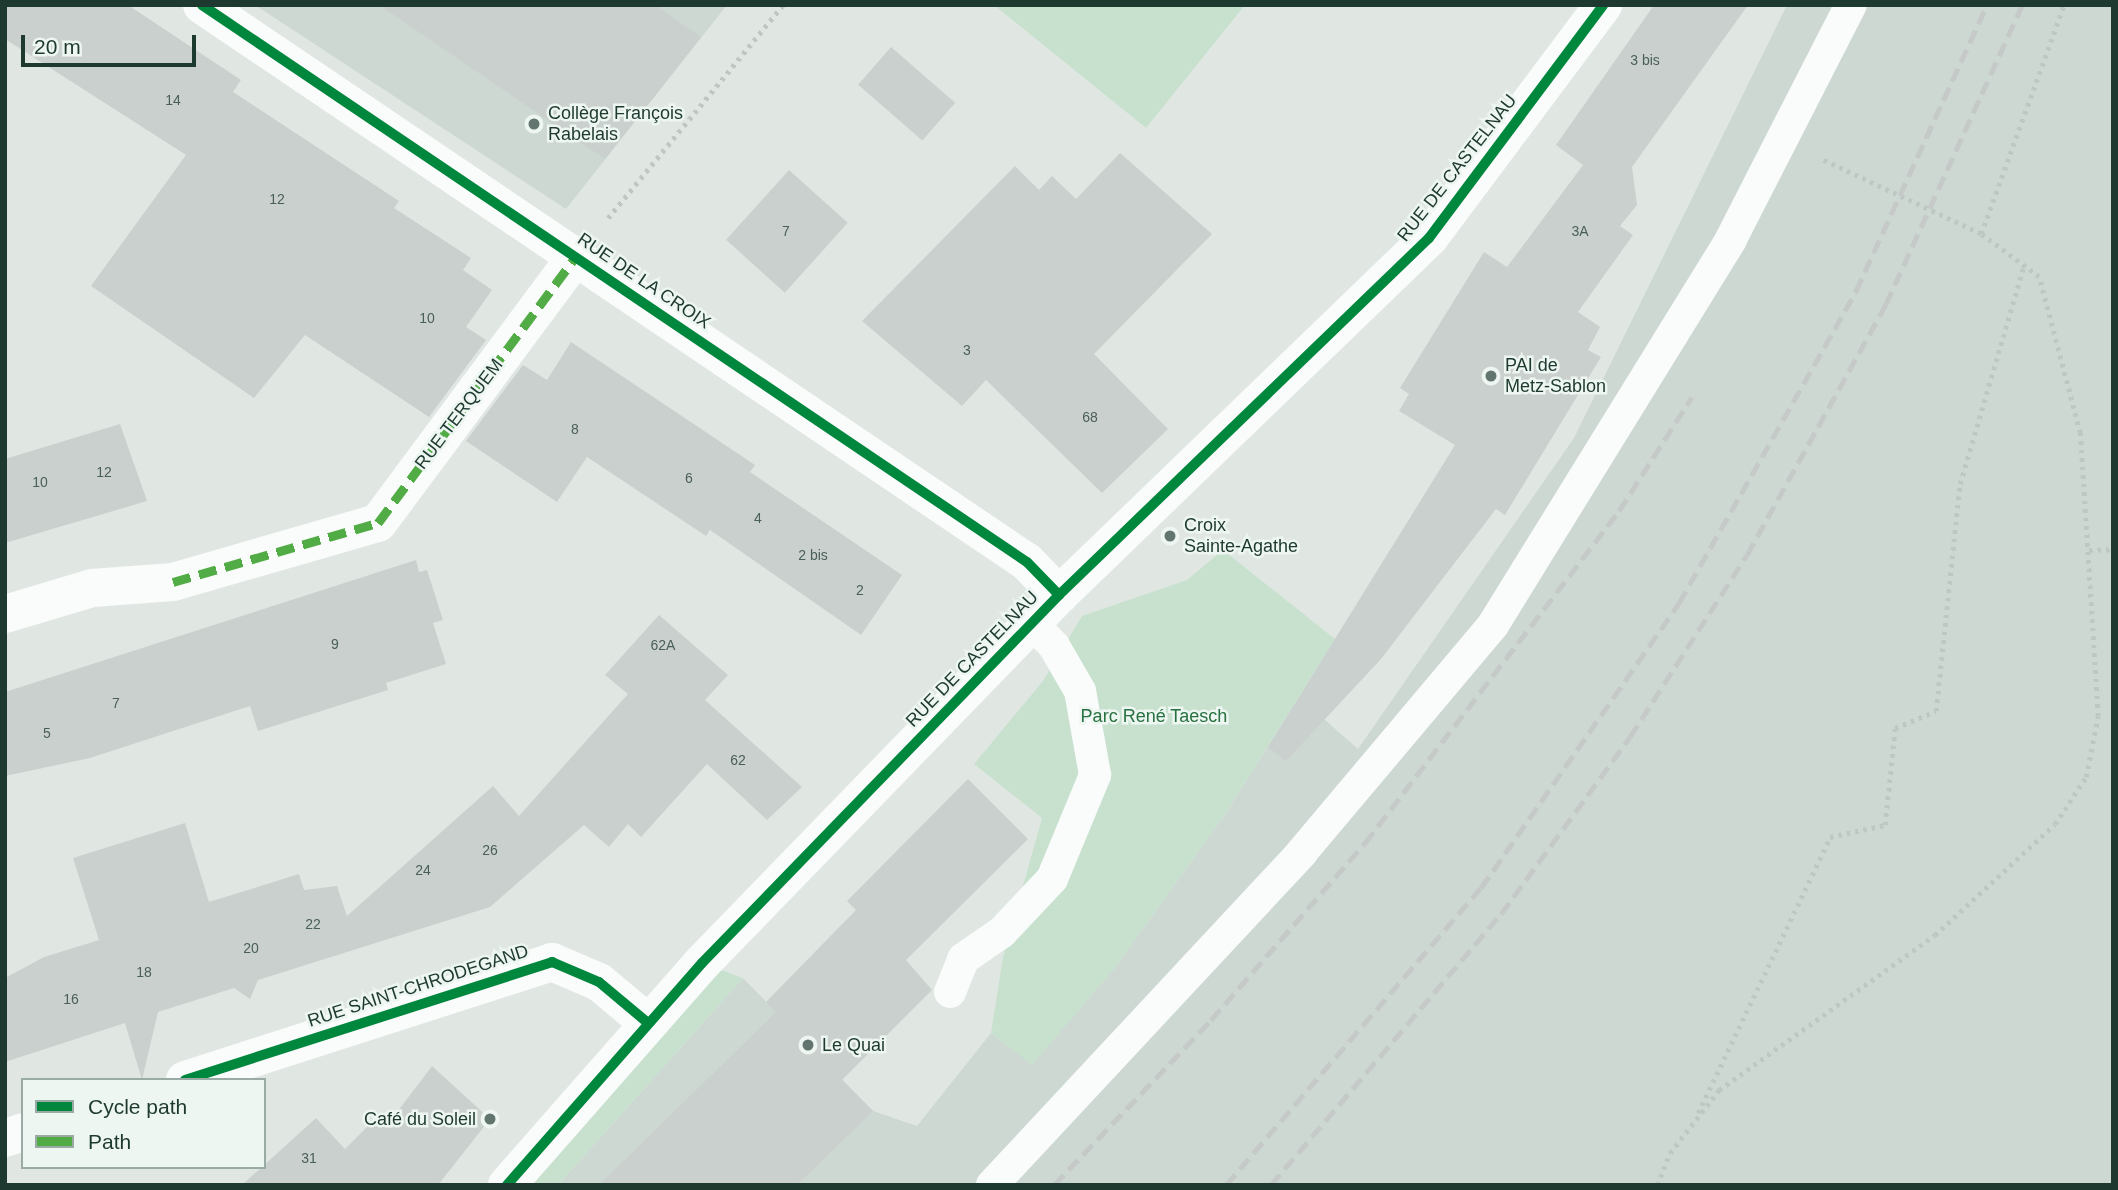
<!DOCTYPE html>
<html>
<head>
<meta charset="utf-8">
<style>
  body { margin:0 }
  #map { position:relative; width:2118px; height:1190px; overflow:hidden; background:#e0e7e3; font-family:Arial,sans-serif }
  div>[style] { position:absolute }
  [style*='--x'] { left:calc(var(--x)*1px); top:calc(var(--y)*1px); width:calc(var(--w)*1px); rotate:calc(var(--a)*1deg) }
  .built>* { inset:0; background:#cdd8d3 }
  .green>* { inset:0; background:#c8e1ce }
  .building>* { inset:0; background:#cad0cd; transform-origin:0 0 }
  .path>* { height:4.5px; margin-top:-2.25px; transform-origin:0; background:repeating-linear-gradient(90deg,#bfc7c5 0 3.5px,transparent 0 8.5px) }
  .service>* { height:32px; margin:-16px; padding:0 16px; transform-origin:16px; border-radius:16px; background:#fafbfb }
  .pedestrian>* { height:38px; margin:-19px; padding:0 19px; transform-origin:19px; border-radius:19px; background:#fafbfb }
  .minor>* { height:38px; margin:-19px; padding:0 19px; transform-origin:19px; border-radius:19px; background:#fafbfb }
  .tertiary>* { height:38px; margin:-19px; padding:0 19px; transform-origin:19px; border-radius:19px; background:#fafbfb }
  .rail>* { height:5px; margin-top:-2.5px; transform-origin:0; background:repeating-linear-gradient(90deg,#c5c9c8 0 14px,transparent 0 21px) }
  .quiet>* { height:9px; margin-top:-4.5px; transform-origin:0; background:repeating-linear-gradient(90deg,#52ac45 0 18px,transparent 0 27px) }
  .cycleway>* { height:10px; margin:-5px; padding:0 5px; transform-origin:5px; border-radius:5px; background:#00873e }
  .dots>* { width:19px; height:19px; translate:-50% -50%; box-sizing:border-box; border:4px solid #edf6f1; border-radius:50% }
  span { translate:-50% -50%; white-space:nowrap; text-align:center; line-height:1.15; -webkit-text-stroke:5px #edf6f1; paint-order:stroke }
  .number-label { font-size:14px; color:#495f57 }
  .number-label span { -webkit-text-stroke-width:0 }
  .poi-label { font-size:18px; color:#1e3930 }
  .left { translate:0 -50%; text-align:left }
  .right { translate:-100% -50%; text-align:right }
  .street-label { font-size:18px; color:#1e3930 }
  .park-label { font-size:18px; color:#287140 }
  .frame { position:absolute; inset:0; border:7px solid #1e3930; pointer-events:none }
  .legend { position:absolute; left:21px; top:1078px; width:245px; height:91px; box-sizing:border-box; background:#edf6f1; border:2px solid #9aaaa4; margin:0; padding:9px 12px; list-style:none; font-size:21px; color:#1e3930 }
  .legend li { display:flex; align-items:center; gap:14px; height:35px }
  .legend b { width:35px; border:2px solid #9aaaa4 }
  .scale { position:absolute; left:21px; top:35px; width:175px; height:32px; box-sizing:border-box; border:4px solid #1e3930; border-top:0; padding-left:9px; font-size:21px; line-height:24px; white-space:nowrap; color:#1e3930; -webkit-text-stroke:5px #edf6f1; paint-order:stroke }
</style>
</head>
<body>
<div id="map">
  <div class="built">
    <i style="clip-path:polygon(255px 5px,727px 5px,566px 209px)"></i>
    <i style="clip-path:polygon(1787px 5px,2113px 5px,2113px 1185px,558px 1185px,743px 978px,873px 1111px,917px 1126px,991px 1033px,1032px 1064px,1114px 969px,1226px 813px,1299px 697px,1358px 749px,1574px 438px)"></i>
  </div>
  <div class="green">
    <i style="clip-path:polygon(994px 5px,1245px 5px,1146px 128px)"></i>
    <i style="clip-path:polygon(1223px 550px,1335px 639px,1226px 813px,1114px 969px,1032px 1065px,991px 1033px,1003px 957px,1042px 818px,974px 764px,1043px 681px,1082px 616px,1187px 580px)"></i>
    <i style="clip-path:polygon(702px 963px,743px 978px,558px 1185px,507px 1185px)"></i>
  </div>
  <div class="building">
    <i style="clip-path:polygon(5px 5px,128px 5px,241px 80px,233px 92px,399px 201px,394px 208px,471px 258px,463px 270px,492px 290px,466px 327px,486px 340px,429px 417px,305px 335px,254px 398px,91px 286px,186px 155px,5px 39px)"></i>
    <i style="clip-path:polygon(379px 5px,655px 5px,701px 37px,605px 159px)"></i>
    <i style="clip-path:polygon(1654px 5px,1748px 5px,1632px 167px,1637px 205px,1620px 226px,1633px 235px,1578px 312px,1600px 327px,1588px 350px,1601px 357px,1505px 515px,1496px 509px,1381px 659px,1286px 761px,1268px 747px,1455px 445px,1399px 411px,1409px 394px,1400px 388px,1484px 252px,1507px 267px,1583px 165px,1556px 145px)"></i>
    <i style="left:891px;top:47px;width:85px;height:50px;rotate:41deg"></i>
    <i style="clip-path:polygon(1120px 153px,1212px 234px,1094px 354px,1168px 429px,1102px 493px,986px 380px,962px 406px,862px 321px,1015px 166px,1039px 190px,1052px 176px,1076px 199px)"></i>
    <i style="left:789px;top:170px;width:79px;height:94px;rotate:42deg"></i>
    <i style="clip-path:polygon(571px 342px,755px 465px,750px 472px,902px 575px,861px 635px,710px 530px,706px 536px,587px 457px,557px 502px,466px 441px,523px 365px,547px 380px)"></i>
    <i style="clip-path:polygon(120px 424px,147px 501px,5px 543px,5px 459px)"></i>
    <i style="clip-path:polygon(416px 560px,419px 572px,427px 570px,443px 620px,433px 623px,446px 664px,386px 683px,388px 690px,258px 731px,250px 706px,90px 758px,5px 776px,5px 692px)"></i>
    <i style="clip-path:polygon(659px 615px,728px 675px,705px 700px,802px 787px,767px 820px,707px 764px,641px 837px,628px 824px,609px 847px,584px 825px,490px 907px,258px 980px,250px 999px,234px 988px,158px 1012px,142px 1080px,125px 1023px,5px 1062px,5px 978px,44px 957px,99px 940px,73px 858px,185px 823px,209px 902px,299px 874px,304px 890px,337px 886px,347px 916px,493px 786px,519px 816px,628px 694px,605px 675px)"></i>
    <i style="clip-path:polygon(968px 779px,1028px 839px,906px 960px,932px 990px,842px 1080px,873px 1111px,797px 1185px,599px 1185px,776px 1012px,766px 1002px,856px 910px,847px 901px)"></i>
    <i style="clip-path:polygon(432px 1066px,490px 1119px,438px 1185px,242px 1185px,316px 1118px,345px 1149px,380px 1114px,391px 1120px)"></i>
  </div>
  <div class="path">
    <i style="--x:608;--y:218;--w:276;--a:-50.6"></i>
    <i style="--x:1981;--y:234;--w:244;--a:-70.1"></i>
    <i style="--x:2089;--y:550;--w:24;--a:-2"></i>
    <i style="--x:1698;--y:1113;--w:306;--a:-64.4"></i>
    <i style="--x:1830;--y:837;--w:56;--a:-12.3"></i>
    <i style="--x:1885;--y:825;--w:98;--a:-84.1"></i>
    <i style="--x:1895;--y:728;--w:44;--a:-22.5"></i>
    <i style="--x:1936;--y:711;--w:228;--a:-84"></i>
    <i style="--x:1960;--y:484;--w:225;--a:-73.7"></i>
    <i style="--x:1657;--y:1185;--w:35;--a:-68"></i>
    <i style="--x:1670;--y:1153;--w:80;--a:-52.1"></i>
    <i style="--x:1719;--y:1090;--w:266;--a:-35.7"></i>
    <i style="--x:1935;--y:935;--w:163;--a:-42.8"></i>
    <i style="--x:2055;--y:824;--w:56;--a:-56.6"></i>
    <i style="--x:2086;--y:777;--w:62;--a:-78.9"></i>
    <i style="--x:2098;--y:716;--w:284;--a:-93.6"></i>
    <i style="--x:2080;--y:433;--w:161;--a:-104.7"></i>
    <i style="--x:2039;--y:277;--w:72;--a:-143.4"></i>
    <i style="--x:1981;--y:234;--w:174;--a:-154.9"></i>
  </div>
  <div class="service">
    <i style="--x:950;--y:992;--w:35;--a:-68"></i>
    <i style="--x:963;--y:959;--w:47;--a:-34.7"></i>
    <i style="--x:1002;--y:932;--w:73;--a:-46.7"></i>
    <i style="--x:1052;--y:879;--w:113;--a:-67.5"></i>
    <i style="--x:1095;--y:775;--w:85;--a:-100.1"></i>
    <i style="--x:1080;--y:691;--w:52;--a:-120"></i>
    <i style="--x:1054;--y:646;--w:32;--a:-134"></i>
    <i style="--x:992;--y:1185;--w:455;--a:-47"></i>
    <i style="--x:1302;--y:852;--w:297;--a:-49.9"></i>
    <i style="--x:1493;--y:625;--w:453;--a:-58.3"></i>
    <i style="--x:1731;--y:239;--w:263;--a:-62.9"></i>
  </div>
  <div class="pedestrian">
    <i style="--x:173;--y:582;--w:213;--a:-16.1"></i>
    <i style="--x:378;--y:523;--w:332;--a:-53.4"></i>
  </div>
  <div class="minor">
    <i style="--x:5;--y:614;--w:91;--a:-16.6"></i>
    <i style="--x:92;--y:588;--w:81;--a:-4.2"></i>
    <i style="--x:185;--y:1080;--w:386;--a:-17.8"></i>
    <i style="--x:552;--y:962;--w:51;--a:23.1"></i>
    <i style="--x:599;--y:982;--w:64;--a:39.9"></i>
    <i style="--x:5;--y:1138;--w:19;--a:-18"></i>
  </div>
  <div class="tertiary">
    <i style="--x:202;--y:5;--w:995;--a:34.03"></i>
    <i style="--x:1027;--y:562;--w:46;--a:45.9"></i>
    <i style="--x:507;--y:1185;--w:295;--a:-48.7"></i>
    <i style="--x:702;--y:963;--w:513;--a:-45.87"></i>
    <i style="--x:1059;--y:595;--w:514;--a:-43.98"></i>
    <i style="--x:1429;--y:238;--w:291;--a:-53.2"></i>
  </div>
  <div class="rail">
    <i style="--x:1054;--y:1185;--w:228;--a:-46.4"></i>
    <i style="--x:1211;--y:1020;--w:235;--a:-49"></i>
    <i style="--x:1365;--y:843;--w:418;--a:-52.6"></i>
    <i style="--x:1619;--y:511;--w:135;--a:-57.4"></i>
    <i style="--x:1226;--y:1185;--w:391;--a:-49.4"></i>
    <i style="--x:1481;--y:888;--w:347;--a:-55.2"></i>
    <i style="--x:1679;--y:603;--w:359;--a:-60.4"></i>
    <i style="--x:1856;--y:291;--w:315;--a:-65.4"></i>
    <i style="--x:1271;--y:1185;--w:355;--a:-49.7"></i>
    <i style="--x:1501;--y:914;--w:219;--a:-53.9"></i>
    <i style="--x:1630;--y:737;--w:216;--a:-57.3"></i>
    <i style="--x:1747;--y:555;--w:287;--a:-61"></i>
    <i style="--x:1886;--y:304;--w:328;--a:-65.5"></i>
  </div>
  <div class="quiet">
    <i style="--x:173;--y:582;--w:213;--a:-16.1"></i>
    <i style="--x:378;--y:523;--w:332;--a:-53.4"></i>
  </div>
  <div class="cycleway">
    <i style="--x:202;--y:5;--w:995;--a:34.03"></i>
    <i style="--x:1027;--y:562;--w:46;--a:45.9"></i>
    <i style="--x:185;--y:1080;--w:386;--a:-17.8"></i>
    <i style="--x:552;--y:962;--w:51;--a:23.1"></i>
    <i style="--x:599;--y:982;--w:64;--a:39.9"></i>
    <i style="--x:507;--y:1185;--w:295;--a:-48.7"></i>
    <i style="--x:702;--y:963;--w:513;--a:-45.87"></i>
    <i style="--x:1059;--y:595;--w:514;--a:-43.98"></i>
    <i style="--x:1429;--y:238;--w:291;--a:-53.2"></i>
  </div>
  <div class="dots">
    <i style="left:534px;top:124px;background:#62766f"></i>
    <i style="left:1491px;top:376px;background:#62766f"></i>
    <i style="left:1170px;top:536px;background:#62766f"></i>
    <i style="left:808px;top:1045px;background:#62766f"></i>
    <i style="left:490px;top:1119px;background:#62766f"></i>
  </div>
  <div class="number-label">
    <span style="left:1645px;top:60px">3 bis</span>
    <span style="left:173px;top:100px">14</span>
    <span style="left:277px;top:199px">12</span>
    <span style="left:786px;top:231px">7</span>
    <span style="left:1580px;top:231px">3A</span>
    <span style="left:427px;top:318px">10</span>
    <span style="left:967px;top:350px">3</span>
    <span style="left:1090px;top:417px">68</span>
    <span style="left:575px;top:429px">8</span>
    <span style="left:104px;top:472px">12</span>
    <span style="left:689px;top:478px">6</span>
    <span style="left:40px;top:482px">10</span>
    <span style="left:758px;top:518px">4</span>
    <span style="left:813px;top:555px">2 bis</span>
    <span style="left:860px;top:590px">2</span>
    <span style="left:335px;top:644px">9</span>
    <span style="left:663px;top:645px">62A</span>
    <span style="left:116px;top:703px">7</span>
    <span style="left:47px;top:733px">5</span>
    <span style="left:738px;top:760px">62</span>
    <span style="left:490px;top:850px">26</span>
    <span style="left:423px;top:870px">24</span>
    <span style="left:313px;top:924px">22</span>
    <span style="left:251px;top:948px">20</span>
    <span style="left:144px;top:972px">18</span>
    <span style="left:71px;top:999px">16</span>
    <span style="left:309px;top:1158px">31</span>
  </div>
  <div class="poi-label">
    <span class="left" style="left:548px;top:124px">Collège François<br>Rabelais</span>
    <span class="left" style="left:1505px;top:376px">PAI de<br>Metz-Sablon</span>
    <span class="left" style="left:1184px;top:536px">Croix<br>Sainte-Agathe</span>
    <span class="left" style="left:822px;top:1045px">Le Quai</span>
    <span class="right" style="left:476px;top:1119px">Café du Soleil</span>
  </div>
  <div class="street-label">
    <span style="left:1457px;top:168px;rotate:-52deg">RUE DE CASTELNAU</span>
    <span style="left:644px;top:281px;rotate:34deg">RUE DE LA CROIX</span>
    <span style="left:459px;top:414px;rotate:-53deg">RUE TERQUEM</span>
    <span style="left:972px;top:659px;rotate:-46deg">RUE DE CASTELNAU</span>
    <span style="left:418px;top:986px;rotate:-18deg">RUE SAINT-CHRODEGAND</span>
  </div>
  <div class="park-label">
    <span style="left:1154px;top:716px">Parc René Taesch</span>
  </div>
  <div class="frame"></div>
  <ul class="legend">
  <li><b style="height:9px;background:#00873e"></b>Cycle path</li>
  <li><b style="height:9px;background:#52ac45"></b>Path</li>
  </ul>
  <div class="scale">20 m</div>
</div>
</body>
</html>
